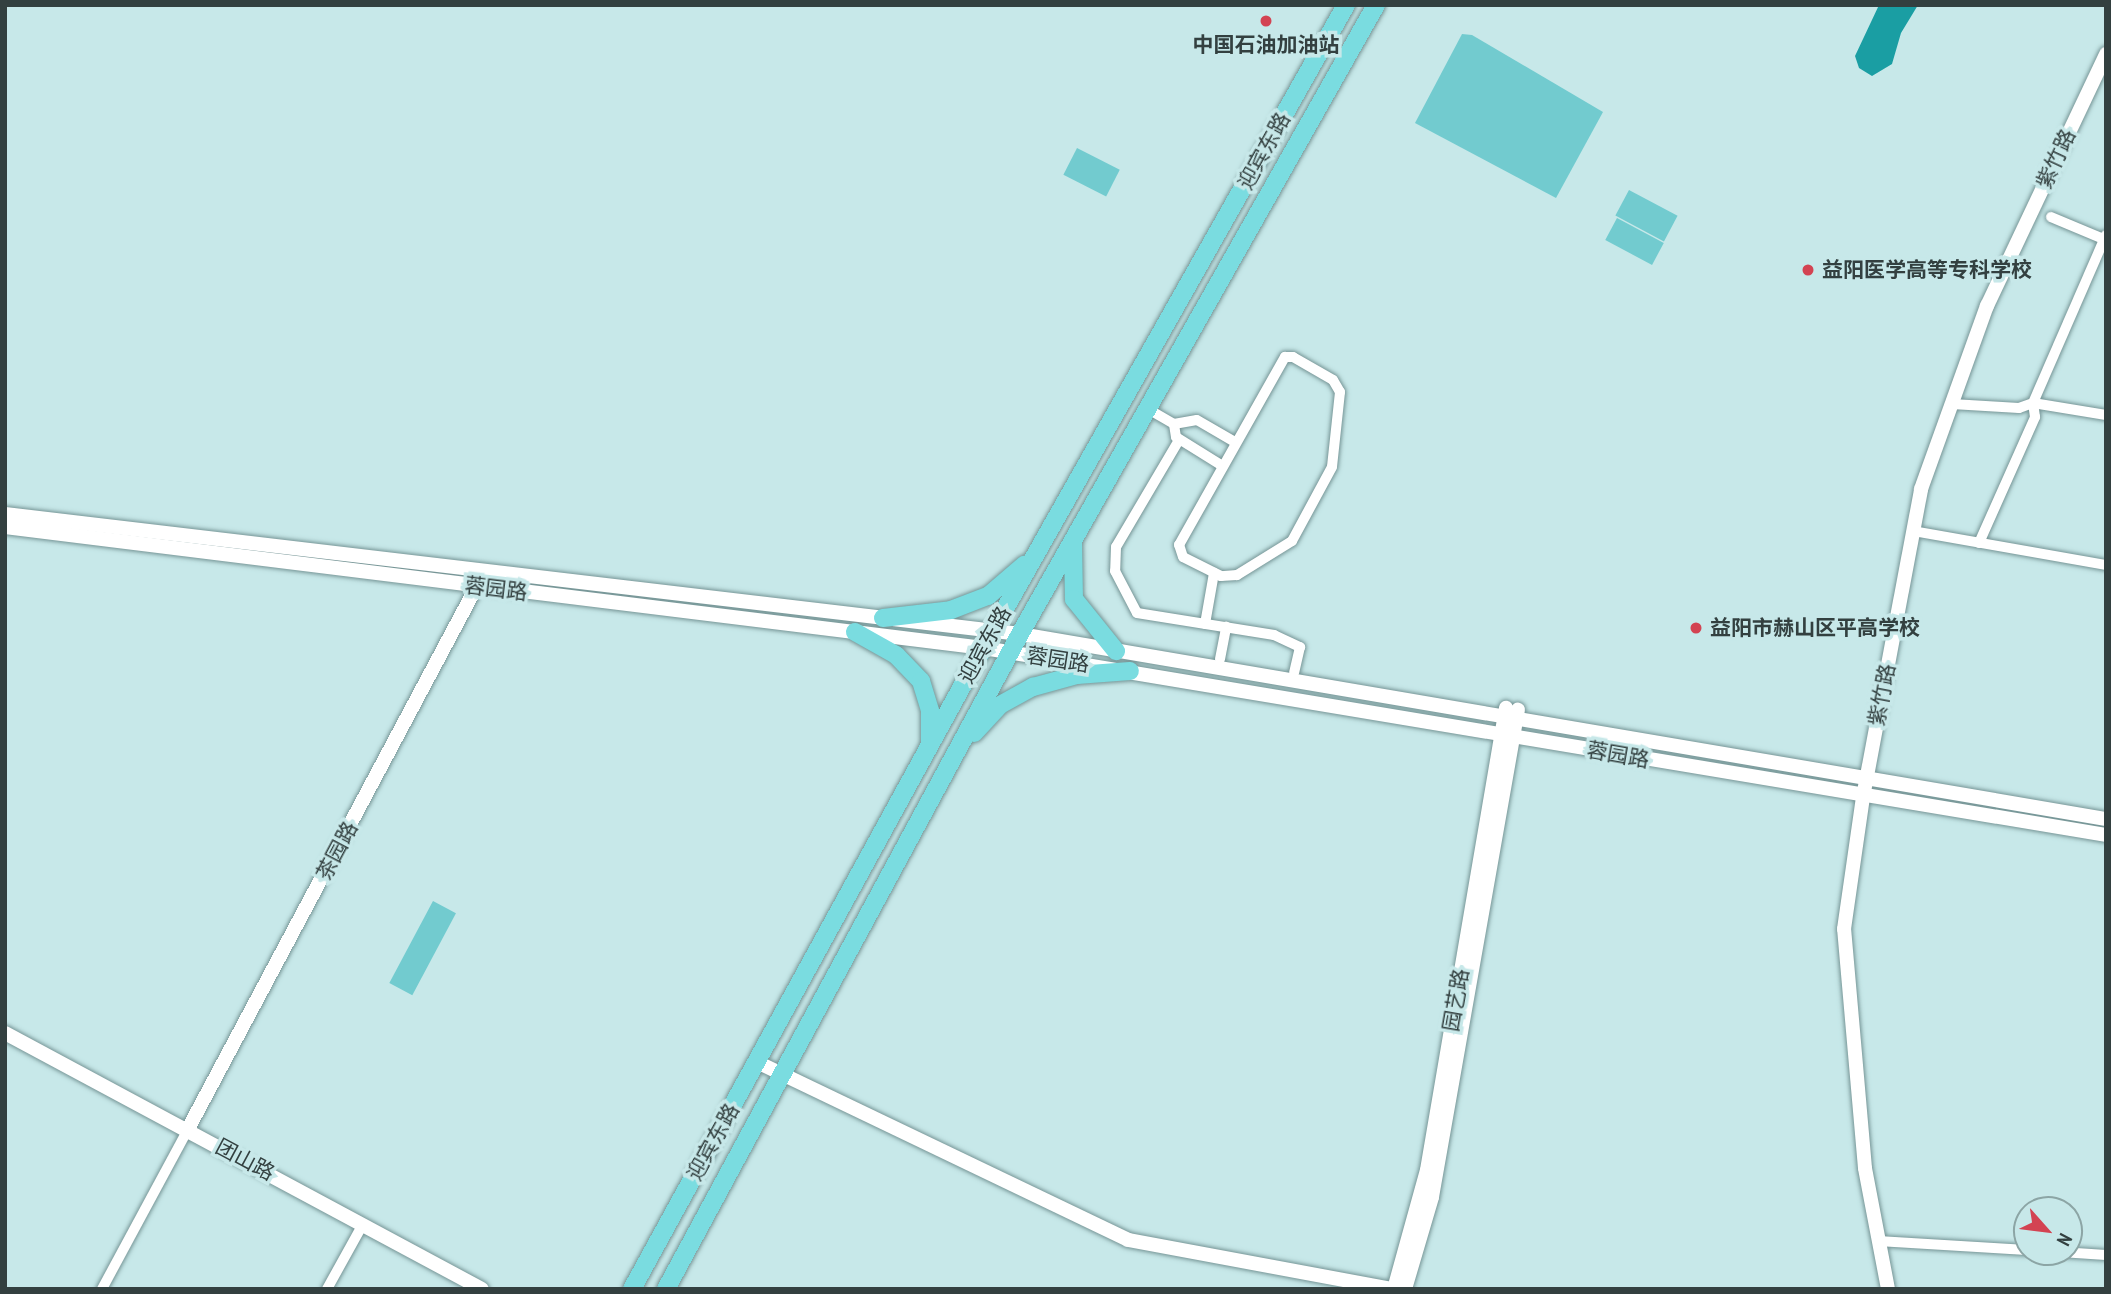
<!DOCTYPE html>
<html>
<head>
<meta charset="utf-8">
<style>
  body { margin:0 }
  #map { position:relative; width:2111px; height:1294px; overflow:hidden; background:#c7e8e9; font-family:"PT Sans Narrow","Noto Sans SC",sans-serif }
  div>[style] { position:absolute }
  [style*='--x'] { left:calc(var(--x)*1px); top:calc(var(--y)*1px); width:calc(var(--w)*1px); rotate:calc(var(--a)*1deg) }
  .green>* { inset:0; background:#72cbcf; transform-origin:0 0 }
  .water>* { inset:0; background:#1a9ea3 }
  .roads { filter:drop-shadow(0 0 2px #769596) drop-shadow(0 0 2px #769596) }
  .minor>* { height:10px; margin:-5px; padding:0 5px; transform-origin:5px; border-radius:5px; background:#fff }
  .tertiary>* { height:14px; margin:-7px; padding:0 7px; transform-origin:7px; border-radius:7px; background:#fff }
  .trunk>* { height:18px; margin:-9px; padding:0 9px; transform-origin:9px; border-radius:9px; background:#7adce0 }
  .dots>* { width:19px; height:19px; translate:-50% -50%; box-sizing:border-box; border:4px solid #c7e8e9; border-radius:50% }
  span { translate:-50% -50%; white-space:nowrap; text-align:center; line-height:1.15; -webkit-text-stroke:7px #c7e8e9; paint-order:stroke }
  .poi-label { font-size:21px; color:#334040; font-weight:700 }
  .left { translate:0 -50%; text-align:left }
  .street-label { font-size:21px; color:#334040 }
  .frame { position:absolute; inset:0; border:7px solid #334040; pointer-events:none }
  .north { position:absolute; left:2013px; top:1196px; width:70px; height:70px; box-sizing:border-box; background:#c7e8e9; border:2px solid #8ca5a5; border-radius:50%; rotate:118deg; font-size:19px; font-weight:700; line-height:28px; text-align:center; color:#334040 }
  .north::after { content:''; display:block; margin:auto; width:24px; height:32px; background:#d34352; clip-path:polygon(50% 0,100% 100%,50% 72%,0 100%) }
</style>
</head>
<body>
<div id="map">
  <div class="green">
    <i style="clip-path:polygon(1462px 34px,1472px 35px,1603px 112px,1556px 198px,1415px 123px)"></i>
    <i style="left:1077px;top:148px;width:48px;height:30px;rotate:27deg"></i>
    <i style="left:1629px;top:190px;width:55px;height:29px;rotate:28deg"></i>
    <i style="left:1617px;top:218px;width:53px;height:25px;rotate:28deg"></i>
    <i style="left:433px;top:901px;width:26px;height:93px;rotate:28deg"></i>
  </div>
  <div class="water">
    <i style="clip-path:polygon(1879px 5px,1918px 5px,1901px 33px,1892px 64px,1872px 76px,1859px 68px,1855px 56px)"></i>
  </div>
  <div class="roads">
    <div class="minor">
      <i style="--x:2051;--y:217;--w:60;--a:22.7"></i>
      <i style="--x:1285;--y:357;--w:8;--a:0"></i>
      <i style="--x:1293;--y:357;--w:46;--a:29.9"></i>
      <i style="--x:1333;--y:380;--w:14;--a:60"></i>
      <i style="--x:1340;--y:392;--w:75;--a:96.1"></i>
      <i style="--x:1332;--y:467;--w:84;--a:118.4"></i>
      <i style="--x:1292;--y:541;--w:65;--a:148.3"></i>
      <i style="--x:1237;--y:575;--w:16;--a:176"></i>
      <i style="--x:1221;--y:576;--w:42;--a:-153.4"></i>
      <i style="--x:1183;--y:557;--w:13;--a:-108"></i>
      <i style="--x:1179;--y:545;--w:216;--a:-60.6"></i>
      <i style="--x:1952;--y:404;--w:67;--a:3.4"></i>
      <i style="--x:2019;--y:408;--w:15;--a:-20"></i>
      <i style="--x:2033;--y:403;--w:74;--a:9.3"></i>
      <i style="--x:1148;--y:409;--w:30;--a:30"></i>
      <i style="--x:1179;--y:440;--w:124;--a:120.5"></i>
      <i style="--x:1116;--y:547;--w:24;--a:92"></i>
      <i style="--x:1115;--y:571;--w:47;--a:62.4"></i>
      <i style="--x:1137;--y:613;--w:139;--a:9.1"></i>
      <i style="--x:1274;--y:635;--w:29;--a:25"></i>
      <i style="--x:1300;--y:647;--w:26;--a:103"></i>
      <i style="--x:1221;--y:465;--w:53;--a:-148.1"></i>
      <i style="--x:1176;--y:437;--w:13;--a:-99"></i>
      <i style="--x:1174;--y:424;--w:23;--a:-10"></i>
      <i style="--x:1197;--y:420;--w:44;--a:30.1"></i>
      <i style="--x:1913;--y:531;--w:196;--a:10"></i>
      <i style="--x:1979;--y:543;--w:138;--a:-66"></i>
      <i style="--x:2035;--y:417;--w:14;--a:-98"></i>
      <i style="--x:2033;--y:403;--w:183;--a:-66.5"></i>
      <i style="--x:1205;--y:624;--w:52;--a:-80"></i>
      <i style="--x:1220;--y:659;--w:33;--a:-79"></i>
      <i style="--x:1878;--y:1241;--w:149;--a:3.5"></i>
      <i style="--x:2061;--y:1252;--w:45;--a:3.8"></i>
      <i style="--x:102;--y:1289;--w:182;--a:-61.7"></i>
      <i style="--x:327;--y:1289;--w:74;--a:-61"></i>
    </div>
    <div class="tertiary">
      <i style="--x:5;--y:514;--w:1022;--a:6.74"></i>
      <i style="--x:1020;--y:634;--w:1102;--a:9.67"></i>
      <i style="--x:5;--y:527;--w:986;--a:7.05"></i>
      <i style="--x:984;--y:648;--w:1137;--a:9.46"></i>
      <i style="--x:5;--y:1033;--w:541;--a:28.22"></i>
      <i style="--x:757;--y:1062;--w:411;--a:25.6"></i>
      <i style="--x:1128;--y:1240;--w:269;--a:10.5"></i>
      <i style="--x:188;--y:1129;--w:622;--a:-61.99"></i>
      <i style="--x:1394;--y:1289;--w:123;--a:-74.5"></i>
      <i style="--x:1427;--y:1170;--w:469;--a:-80.3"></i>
      <i style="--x:1405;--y:1289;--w:96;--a:-73.6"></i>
      <i style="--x:1432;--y:1197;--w:495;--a:-80"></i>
      <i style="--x:1888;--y:1289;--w:123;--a:-100.8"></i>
      <i style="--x:1865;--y:1168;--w:240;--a:-95"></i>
      <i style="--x:1844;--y:929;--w:133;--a:-81.8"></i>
      <i style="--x:1863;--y:797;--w:313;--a:-79.3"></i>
      <i style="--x:1921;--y:489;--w:195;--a:-70.2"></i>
      <i style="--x:1987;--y:306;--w:279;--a:-64.7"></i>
    </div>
    <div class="trunk">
      <i style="--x:1073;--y:543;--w:56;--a:89"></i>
      <i style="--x:1074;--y:599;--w:67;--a:51.1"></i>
      <i style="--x:883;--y:618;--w:68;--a:-6.7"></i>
      <i style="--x:951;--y:610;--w:40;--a:-21"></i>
      <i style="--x:988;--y:596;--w:48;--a:-40.7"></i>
      <i style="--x:855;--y:632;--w:47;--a:29.3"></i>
      <i style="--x:896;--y:655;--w:36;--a:46"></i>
      <i style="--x:921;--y:681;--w:31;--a:73"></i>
      <i style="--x:930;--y:711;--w:32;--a:90"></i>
      <i style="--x:974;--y:733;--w:38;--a:-47"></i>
      <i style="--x:1000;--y:705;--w:38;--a:-29"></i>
      <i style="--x:1033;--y:687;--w:46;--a:-15.3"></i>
      <i style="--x:1077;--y:675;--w:53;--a:-4.3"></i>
      <i style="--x:632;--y:1289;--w:751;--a:-61.29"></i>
      <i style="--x:993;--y:630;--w:718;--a:-60.54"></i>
      <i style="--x:666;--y:1289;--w:745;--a:-61.61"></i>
      <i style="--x:1020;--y:634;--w:723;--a:-60.49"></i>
    </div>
  </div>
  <div class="dots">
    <i style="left:1266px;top:21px;background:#d34352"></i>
    <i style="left:1808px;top:270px;background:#d34352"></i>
    <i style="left:1696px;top:628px;background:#d34352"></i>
  </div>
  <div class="poi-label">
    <span style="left:1266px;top:45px">中国石油加油站</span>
    <span class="left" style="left:1822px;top:270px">益阳医学高等专科学校</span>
    <span class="left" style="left:1710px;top:628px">益阳市赫山区平高学校</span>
  </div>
  <div class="street-label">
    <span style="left:1264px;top:151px;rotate:-61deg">迎宾东路</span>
    <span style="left:2056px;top:159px;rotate:-65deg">紫竹路</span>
    <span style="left:496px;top:589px;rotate:7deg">蓉园路</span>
    <span style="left:985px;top:645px;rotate:-61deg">迎宾东路</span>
    <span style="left:1058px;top:660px;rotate:9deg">蓉园路</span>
    <span style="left:1882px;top:695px;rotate:-79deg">紫竹路</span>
    <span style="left:1618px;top:755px;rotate:10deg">蓉园路</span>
    <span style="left:337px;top:851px;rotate:-62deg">茶园路</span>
    <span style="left:1456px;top:1000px;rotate:-80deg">园艺路</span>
    <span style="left:713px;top:1142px;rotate:-61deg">迎宾东路</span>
    <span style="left:245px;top:1160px;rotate:28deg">团山路</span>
  </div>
  <div class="frame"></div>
  <div class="north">N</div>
</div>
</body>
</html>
